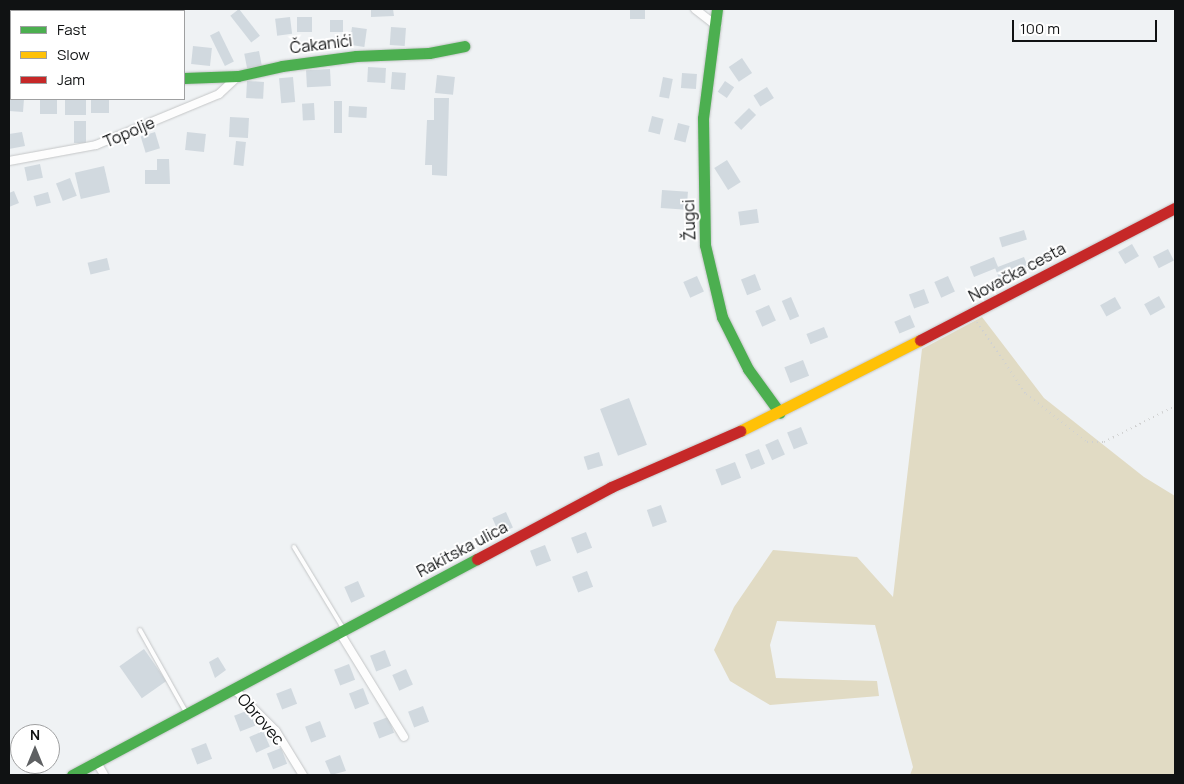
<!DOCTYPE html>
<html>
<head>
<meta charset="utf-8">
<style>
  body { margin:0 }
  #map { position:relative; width:1184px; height:784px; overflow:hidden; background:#eff2f4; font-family:Manrope,sans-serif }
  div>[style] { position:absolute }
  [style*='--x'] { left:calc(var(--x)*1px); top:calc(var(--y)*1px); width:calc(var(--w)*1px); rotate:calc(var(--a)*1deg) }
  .green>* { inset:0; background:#e1dbc4 }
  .building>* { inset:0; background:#d1d9df; transform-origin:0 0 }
  .path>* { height:2px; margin-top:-1px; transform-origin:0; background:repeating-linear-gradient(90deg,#d0d1d1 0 1px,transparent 0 5px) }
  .roads { filter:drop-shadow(0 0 1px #c4c6c7) drop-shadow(0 0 1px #c4c6c7) }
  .lane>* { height:4px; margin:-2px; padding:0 2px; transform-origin:2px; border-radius:2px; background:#fdfdfd }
  .street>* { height:8px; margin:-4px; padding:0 4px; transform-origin:4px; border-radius:4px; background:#fdfdfd }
  .fast>* { height:11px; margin:-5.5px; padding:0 5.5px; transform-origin:5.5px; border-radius:5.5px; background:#4caf50 }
  .slow>* { height:11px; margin:-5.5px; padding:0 5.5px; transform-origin:5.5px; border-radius:5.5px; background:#ffc107 }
  .jam>* { height:11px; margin:-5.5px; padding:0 5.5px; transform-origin:5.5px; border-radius:5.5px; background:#c62828 }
  span { translate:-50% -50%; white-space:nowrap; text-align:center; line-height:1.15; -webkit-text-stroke:4px #fff; paint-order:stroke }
  .street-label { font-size:16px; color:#101213 }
  .frame { position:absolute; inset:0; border:10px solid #101213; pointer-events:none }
  .legend { position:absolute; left:10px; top:10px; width:175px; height:90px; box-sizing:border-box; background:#fff; border:1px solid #9fa0a1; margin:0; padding:6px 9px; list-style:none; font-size:15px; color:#101213 }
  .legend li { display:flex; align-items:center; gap:10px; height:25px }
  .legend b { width:25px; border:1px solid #9fa0a1 }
  .north { position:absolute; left:10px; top:724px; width:50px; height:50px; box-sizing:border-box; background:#fff; border:1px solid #9fa0a1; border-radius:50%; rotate:0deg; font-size:14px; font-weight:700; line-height:20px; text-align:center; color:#101213 }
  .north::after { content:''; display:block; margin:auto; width:18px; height:22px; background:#5e6062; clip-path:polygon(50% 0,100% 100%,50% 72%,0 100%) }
  .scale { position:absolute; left:1012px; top:20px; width:145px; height:22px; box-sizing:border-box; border:2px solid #101213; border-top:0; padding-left:6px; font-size:15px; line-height:18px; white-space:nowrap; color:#101213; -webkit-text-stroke:4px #fff; paint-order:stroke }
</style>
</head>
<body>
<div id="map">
  <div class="green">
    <i style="clip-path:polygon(982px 317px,1044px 398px,1144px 477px,1175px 496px,1175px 775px,910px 775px,913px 767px,875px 625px,777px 621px,770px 645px,776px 678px,877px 681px,879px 696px,770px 705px,730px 681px,714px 650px,734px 607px,773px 550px,857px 557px,893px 597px,922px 349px)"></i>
  </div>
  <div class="building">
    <i style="left:239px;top:9px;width:34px;height:11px;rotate:52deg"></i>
    <i style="clip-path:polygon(371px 9px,393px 9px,394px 16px,371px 17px)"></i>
    <i style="left:630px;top:9px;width:15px;height:10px"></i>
    <i style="left:290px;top:17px;width:17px;height:15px;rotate:83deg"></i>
    <i style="left:297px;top:17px;width:15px;height:15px"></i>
    <i style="left:330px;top:20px;width:13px;height:12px"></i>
    <i style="left:352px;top:27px;width:15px;height:18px;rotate:8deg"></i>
    <i style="left:391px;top:27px;width:15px;height:18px;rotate:4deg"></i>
    <i style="left:219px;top:31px;width:34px;height:10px;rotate:64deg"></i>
    <i style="left:193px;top:46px;width:19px;height:18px;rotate:6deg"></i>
    <i style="left:259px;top:51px;width:15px;height:15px;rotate:79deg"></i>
    <i style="left:742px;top:58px;width:18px;height:16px;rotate:56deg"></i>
    <i style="left:368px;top:67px;width:18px;height:15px;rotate:3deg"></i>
    <i style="left:330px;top:69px;width:17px;height:24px;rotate:87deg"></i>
    <i style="left:392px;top:72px;width:14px;height:17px;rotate:4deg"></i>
    <i style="left:682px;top:73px;width:15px;height:15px;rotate:4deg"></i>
    <i style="left:437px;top:75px;width:18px;height:18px;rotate:6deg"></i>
    <i style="left:293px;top:77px;width:25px;height:14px;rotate:85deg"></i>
    <i style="left:663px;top:77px;width:10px;height:20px;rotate:11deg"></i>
    <i style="left:247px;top:81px;width:17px;height:17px;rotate:3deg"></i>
    <i style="left:725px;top:81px;width:11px;height:13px;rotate:34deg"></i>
    <i style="left:767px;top:87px;width:13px;height:16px;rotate:58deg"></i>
    <i style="clip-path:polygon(9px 95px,11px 99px,24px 99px,23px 112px,9px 111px)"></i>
    <i style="clip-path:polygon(434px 98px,449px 98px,447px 176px,432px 175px,432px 165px,425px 165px,427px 120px,434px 120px)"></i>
    <i style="left:40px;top:99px;width:17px;height:15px"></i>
    <i style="left:65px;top:99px;width:21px;height:16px"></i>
    <i style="left:91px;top:99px;width:18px;height:14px"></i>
    <i style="left:334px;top:101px;width:8px;height:32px"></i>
    <i style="left:314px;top:103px;width:17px;height:12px;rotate:87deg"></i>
    <i style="left:349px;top:106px;width:18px;height:11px;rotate:3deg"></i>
    <i style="left:749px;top:108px;width:10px;height:21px;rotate:45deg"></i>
    <i style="left:652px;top:116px;width:12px;height:16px;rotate:14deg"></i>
    <i style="left:230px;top:117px;width:19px;height:20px;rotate:3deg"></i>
    <i style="left:74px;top:121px;width:12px;height:22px"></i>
    <i style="left:678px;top:123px;width:12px;height:17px;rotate:14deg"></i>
    <i style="clip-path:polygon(22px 132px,25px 146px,9px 149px,9px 134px)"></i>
    <i style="left:155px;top:132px;width:17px;height:15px;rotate:73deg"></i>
    <i style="left:187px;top:132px;width:19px;height:18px;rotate:6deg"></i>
    <i style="left:236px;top:141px;width:10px;height:24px;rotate:6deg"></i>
    <i style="clip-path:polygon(157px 159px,169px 159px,170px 184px,145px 184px,145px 170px,157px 170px)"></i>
    <i style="left:727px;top:160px;width:26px;height:15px;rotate:58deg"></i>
    <i style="left:40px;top:164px;width:14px;height:16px;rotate:78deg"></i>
    <i style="left:104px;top:166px;width:27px;height:30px;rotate:77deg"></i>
    <i style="left:70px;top:178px;width:19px;height:15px;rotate:69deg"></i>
    <i style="left:662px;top:190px;width:26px;height:18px;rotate:4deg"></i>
    <i style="clip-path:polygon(14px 191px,19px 203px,9px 207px,9px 193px)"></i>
    <i style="left:48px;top:192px;width:11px;height:15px;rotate:75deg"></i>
    <i style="left:757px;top:209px;width:14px;height:19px;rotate:82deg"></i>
    <i style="left:1024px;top:230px;width:10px;height:26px;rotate:73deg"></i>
    <i style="left:1132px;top:244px;width:14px;height:16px;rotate:60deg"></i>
    <i style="left:1168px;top:249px;width:13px;height:17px;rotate:63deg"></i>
    <i style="left:994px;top:257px;width:11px;height:26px;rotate:68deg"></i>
    <i style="left:1024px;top:257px;width:14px;height:31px;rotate:69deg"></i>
    <i style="left:107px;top:258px;width:12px;height:20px;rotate:76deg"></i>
    <i style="left:755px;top:274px;width:17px;height:15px;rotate:69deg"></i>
    <i style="left:697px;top:276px;width:17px;height:15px;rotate:66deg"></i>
    <i style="left:948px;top:276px;width:17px;height:15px;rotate:66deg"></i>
    <i style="left:924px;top:289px;width:15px;height:16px;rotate:70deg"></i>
    <i style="left:1159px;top:296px;width:13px;height:17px;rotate:61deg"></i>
    <i style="left:791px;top:297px;width:21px;height:10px;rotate:67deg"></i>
    <i style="left:1115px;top:297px;width:13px;height:17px;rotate:61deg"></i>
    <i style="left:769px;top:305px;width:17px;height:15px;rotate:66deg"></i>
    <i style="left:910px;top:315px;width:13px;height:17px;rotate:67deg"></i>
    <i style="left:824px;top:327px;width:11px;height:19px;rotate:68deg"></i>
    <i style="left:803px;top:360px;width:17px;height:20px;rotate:69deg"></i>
    <i style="left:629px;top:398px;width:50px;height:31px;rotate:69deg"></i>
    <i style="left:801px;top:427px;width:18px;height:15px;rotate:68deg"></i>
    <i style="left:778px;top:439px;width:17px;height:14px;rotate:66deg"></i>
    <i style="left:759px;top:449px;width:16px;height:15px;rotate:68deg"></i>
    <i style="left:599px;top:452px;width:14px;height:16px;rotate:73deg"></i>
    <i style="left:735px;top:462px;width:17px;height:21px;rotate:69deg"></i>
    <i style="left:661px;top:505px;width:18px;height:15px;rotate:71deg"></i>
    <i style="left:506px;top:512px;width:17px;height:15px;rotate:66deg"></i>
    <i style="left:586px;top:532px;width:17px;height:16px;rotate:69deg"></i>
    <i style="left:545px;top:545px;width:17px;height:16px;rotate:69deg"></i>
    <i style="left:587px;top:571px;width:17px;height:16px;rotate:69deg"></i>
    <i style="left:358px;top:581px;width:17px;height:15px;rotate:66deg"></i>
    <i style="left:144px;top:649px;width:39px;height:30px;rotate:55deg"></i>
    <i style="left:385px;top:650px;width:17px;height:16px;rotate:69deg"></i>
    <i style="clip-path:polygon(218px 657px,226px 670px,215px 678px,209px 662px)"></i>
    <i style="left:349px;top:664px;width:17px;height:16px;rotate:69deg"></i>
    <i style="left:406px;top:669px;width:17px;height:15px;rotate:66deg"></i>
    <i style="left:291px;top:688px;width:17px;height:16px;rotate:69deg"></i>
    <i style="left:363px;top:688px;width:17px;height:15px;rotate:69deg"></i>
    <i style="left:423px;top:706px;width:17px;height:16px;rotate:69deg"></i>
    <i style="left:249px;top:710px;width:17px;height:16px;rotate:69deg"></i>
    <i style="left:388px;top:717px;width:17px;height:16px;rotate:69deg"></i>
    <i style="left:320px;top:721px;width:17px;height:16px;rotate:69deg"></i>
    <i style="left:263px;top:731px;width:17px;height:15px;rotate:66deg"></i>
    <i style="left:206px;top:743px;width:17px;height:16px;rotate:69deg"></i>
    <i style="left:281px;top:748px;width:17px;height:15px;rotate:69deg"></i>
    <i style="clip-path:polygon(340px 755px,346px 771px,331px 775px,325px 761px)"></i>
  </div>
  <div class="path">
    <i style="--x:977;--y:322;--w:87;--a:55.8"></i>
    <i style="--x:1026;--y:394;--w:78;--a:38.2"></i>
    <i style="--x:1087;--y:442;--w:17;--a:0"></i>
    <i style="--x:1104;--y:442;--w:80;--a:-26.9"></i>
  </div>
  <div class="roads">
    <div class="lane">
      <i style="--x:294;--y:547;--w:95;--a:58.8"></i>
      <i style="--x:140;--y:630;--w:94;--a:60.7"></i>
    </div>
    <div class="street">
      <i style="--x:15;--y:9;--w:3;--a:45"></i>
      <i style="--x:695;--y:9;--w:28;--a:38"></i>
      <i style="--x:9;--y:83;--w:2;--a:0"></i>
      <i style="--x:9;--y:161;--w:88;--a:-10.4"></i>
      <i style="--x:96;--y:145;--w:133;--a:-22.5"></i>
      <i style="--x:219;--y:94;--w:26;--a:-43"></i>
      <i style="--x:340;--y:633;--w:122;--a:58.4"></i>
      <i style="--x:234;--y:689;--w:59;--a:45"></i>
      <i style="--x:276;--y:731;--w:52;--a:58.5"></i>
      <i style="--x:96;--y:761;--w:16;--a:60"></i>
    </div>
    <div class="fast">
      <i style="--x:717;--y:9;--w:110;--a:97.3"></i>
      <i style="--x:703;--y:118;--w:127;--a:89.1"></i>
      <i style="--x:705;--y:245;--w:74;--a:76.7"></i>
      <i style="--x:722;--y:317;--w:58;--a:63.4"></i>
      <i style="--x:748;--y:369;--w:54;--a:54"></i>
      <i style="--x:184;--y:78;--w:54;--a:-2.1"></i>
      <i style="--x:238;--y:76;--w:45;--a:-12.8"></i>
      <i style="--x:282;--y:66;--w:75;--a:-7.7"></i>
      <i style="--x:356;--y:56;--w:73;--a:-2.4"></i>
      <i style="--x:429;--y:53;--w:36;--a:-11"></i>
      <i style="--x:72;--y:775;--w:459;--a:-28.1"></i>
    </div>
    <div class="slow">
      <i style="--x:740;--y:431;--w:202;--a:-26.8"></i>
    </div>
    <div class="jam">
      <i style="--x:920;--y:340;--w:287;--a:-27.4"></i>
      <i style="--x:477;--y:559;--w:152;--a:-28.2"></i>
      <i style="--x:611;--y:487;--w:141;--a:-23.5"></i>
    </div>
  </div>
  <div class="street-label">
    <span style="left:321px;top:44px;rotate:-7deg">Čakanići</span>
    <span style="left:129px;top:132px;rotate:-23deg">Topolje</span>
    <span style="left:689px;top:220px;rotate:-92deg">Žugci</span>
    <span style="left:1017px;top:272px;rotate:-28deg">Novačka cesta</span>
    <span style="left:462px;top:549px;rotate:-28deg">Rakitska ulica</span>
    <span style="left:261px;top:719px;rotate:49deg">Obrovec</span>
  </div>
  <div class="frame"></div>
  <ul class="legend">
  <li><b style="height:6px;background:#4caf50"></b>Fast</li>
  <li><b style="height:6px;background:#ffc107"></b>Slow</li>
  <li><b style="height:6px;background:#c62828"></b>Jam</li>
  </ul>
  <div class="north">N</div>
  <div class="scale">100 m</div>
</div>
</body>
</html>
